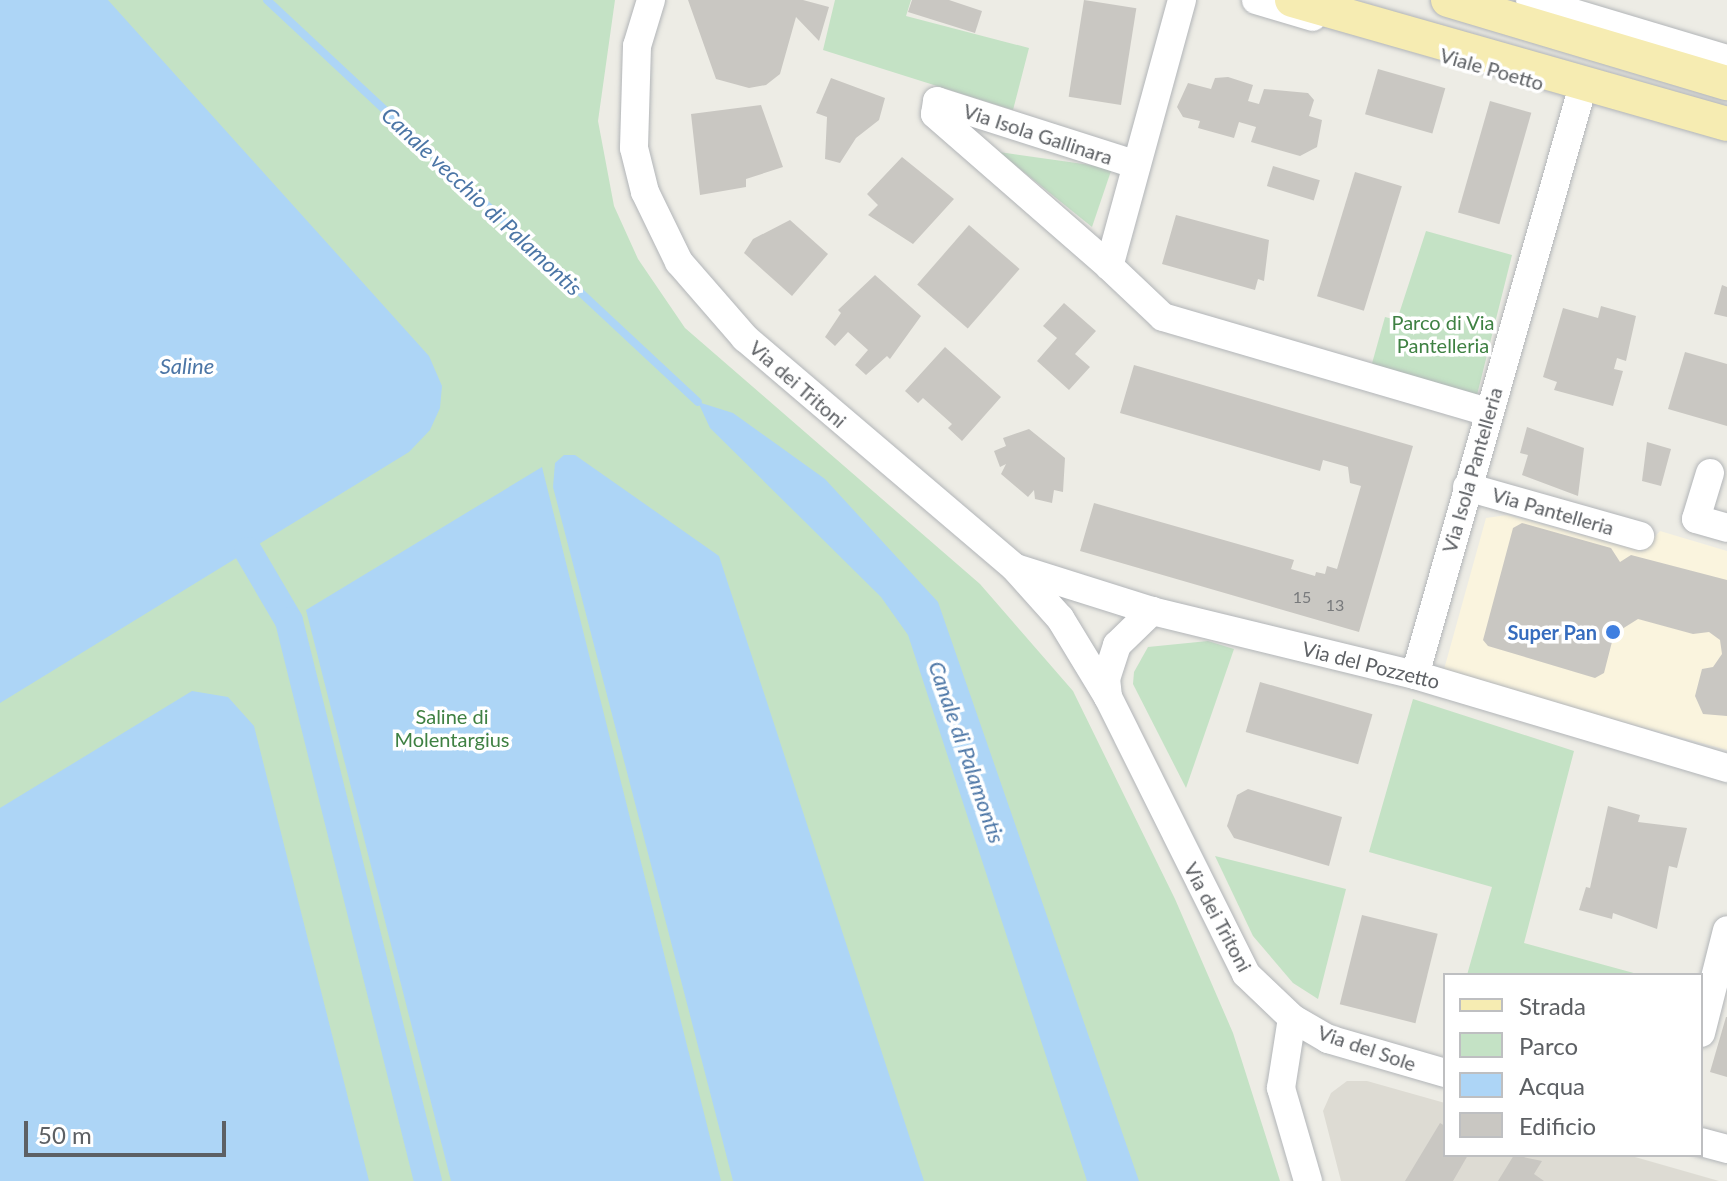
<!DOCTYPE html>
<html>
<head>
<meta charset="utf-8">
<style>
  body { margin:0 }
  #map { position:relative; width:1727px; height:1181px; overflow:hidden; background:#edece5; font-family:Lato,sans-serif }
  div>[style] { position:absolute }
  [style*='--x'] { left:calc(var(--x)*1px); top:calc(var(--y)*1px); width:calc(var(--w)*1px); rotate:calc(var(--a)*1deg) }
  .commercial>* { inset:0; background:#faf4de }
  .education>* { inset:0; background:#dddbd3 }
  .green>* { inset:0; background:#c4e2c5 }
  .water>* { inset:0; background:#add5f6 }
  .stream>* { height:8px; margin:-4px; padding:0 4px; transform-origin:4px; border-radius:4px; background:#add5f6 }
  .canal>* { height:28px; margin:-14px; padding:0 14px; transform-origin:14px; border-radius:14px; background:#add5f6 }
  .building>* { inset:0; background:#c9c7c2; transform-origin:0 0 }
  .roads { filter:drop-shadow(0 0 2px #b2b5b8) drop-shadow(0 0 2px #b2b5b8) }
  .minor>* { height:28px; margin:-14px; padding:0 14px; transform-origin:14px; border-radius:14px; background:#fff }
  .major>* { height:34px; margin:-17px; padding:0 17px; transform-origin:17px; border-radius:17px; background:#f6ecb2 }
  .dots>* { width:22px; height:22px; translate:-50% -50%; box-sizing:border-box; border:4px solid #fff; border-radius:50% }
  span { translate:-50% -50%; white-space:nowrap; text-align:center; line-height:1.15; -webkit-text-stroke:7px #fff; paint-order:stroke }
  .number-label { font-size:16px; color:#787a7c }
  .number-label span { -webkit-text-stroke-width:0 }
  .street-label { font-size:20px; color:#5d6064 }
  .park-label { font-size:20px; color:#3f8143 }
  .shop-label { font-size:20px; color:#366cbe; font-weight:700 }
  .right { translate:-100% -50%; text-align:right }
  .water-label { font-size:22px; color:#4c76a6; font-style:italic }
  .legend { position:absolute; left:1443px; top:973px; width:260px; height:184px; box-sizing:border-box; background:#fff; border:2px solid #bebfc1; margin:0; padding:10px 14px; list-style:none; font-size:24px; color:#5d6064 }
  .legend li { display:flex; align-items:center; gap:16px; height:40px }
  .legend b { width:40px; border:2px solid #bebfc1 }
  .scale { position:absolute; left:24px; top:1121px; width:202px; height:36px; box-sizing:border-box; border:4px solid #5d6064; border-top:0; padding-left:10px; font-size:24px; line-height:28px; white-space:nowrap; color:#5d6064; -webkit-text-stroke:6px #fff; paint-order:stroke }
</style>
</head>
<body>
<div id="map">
  <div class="commercial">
    <i style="clip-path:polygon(1507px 515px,1642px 551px,1660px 531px,1727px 551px,1727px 750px,1443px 673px,1486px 518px)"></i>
  </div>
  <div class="education">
    <i style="clip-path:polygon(1347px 1081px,1367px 1081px,1445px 1103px,1445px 1155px,1628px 1155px,1719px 1181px,1341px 1181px,1323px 1111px,1331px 1093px)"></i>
  </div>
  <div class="green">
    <i style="clip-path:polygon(0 0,615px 0,598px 121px,614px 206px,638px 259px,685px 328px,980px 584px,1073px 691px,1175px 899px,1233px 1033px,1280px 1181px,0 1181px)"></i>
    <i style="clip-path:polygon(835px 0,911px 0,906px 16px,1029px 48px,1013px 110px,823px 50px)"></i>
    <i style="clip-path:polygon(999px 152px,1112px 168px,1092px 227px)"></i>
    <i style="clip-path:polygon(1426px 231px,1512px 255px,1477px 395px,1371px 367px,1385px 317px,1397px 320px)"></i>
    <i style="clip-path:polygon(1208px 641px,1234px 649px,1186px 788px,1133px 684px,1134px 672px,1148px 647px)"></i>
    <i style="clip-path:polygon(1413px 699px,1574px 751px,1524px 943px,1641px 975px,1467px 975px,1492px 887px,1369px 852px)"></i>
    <i style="clip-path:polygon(1215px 856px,1346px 889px,1318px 999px,1293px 983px,1253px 936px)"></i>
  </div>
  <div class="water">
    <i style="clip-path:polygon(0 0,108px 0,429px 356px,442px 386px,440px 408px,430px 430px,409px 452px,0 703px)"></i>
    <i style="clip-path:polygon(698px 402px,733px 413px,825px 479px,938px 602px,1139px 1181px,1087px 1181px,908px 635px,881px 597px,710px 428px)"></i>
    <i style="clip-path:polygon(564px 455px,575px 455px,719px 556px,924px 1181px,733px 1181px,553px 487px,555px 463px)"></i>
    <i style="clip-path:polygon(542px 467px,721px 1181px,451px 1181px,306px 610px)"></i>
    <i style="clip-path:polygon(192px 691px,228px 697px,254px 726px,369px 1181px,0 1181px,0 808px)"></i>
  </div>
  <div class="stream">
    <i style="--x:267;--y:0;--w:589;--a:43.01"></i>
  </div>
  <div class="canal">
    <i style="--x:248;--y:551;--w:81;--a:59.6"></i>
    <i style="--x:289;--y:621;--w:577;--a:76.06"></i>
  </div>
  <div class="building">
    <i style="clip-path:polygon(688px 0,803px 0,829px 7px,819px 41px,796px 17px,780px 74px,766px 85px,749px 88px,716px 79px)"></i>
    <i style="clip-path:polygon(912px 0,949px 0,982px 11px,975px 33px,908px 12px)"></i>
    <i style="left:1084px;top:0;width:53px;height:98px;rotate:9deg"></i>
    <i style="left:1378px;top:69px;width:70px;height:47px;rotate:16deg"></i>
    <i style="clip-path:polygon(1228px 77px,1253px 85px,1248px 101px,1259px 104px,1264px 89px,1308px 93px,1314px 100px,1309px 116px,1322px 120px,1317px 147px,1300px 156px,1251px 142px,1256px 127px,1239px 122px,1234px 138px,1198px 128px,1200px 121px,1183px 117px,1177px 107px,1188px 83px,1211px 89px,1215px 78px)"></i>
    <i style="clip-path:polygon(831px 78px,885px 98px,879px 120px,856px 138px,840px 163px,825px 159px,827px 117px,816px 113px)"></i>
    <i style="left:1490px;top:101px;width:43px;height:116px;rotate:16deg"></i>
    <i style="clip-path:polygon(761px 105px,783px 167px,746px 179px,746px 187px,700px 195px,691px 114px)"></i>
    <i style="clip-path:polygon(902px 157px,954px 199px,913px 244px,868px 215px,878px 205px,867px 194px)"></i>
    <i style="left:1273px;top:166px;width:49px;height:21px;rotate:17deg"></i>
    <i style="left:1355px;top:172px;width:49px;height:130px;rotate:17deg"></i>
    <i style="clip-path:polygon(1176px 215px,1269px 240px,1264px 281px,1258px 279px,1255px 290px,1162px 264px)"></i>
    <i style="clip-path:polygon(790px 220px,828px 254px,792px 296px,744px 253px,753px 239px)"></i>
    <i style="left:969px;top:225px;width:67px;height:79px;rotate:41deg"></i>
    <i style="clip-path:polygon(875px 275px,921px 316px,890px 359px,887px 356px,866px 375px,855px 365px,868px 350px,848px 332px,835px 346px,825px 337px,841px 313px,838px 310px)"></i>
    <i style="clip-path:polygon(1722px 285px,1727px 287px,1727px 317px,1714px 314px)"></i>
    <i style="clip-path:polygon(1064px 303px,1096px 331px,1075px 354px,1090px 367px,1069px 390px,1037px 361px,1057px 338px,1043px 326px)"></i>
    <i style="clip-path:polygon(1601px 306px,1636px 316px,1626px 361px,1617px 358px,1614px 369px,1623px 371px,1613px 406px,1554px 390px,1557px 382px,1543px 377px,1563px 308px,1598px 318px)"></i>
    <i style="clip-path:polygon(945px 347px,1001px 397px,962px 441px,948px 428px,952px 424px,923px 398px,918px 403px,905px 391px)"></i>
    <i style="clip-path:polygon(1685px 352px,1727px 364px,1727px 426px,1668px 409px)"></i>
    <i style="clip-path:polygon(1134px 365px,1413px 446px,1359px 632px,1080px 551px,1094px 503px,1294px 560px,1291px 569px,1315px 576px,1316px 572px,1325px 574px,1327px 566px,1337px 569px,1361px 486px,1350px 483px,1348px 467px,1323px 460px,1320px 471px,1120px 413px)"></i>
    <i style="clip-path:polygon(1527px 427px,1584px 448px,1578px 496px,1522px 475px,1528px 455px,1520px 453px)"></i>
    <i style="clip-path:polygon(1029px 429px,1065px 458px,1063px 492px,1054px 490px,1052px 503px,1035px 499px,1034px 490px,1028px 497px,1001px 474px,1006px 464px,1000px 467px,994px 451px,1006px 446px,1003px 438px)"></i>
    <i style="clip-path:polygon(1647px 442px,1671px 449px,1661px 486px,1642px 481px)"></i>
    <i style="clip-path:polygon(1522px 523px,1611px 548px,1620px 562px,1631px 555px,1727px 580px,1727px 716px,1703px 714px,1695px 696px,1702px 669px,1713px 667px,1722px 654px,1720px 640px,1709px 632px,1693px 634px,1638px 619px,1614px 634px,1604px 673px,1595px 678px,1488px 646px,1483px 640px,1513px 528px)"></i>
    <i style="left:1260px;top:682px;width:117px;height:52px;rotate:16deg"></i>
    <i style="clip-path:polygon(1248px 789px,1342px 817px,1329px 866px,1234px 838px,1227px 826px,1237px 795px)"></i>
    <i style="clip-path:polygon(1608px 806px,1640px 815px,1638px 822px,1687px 828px,1677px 868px,1669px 866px,1657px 929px,1613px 913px,1612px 919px,1579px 910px,1586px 887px,1590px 888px)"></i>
    <i style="left:1362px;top:915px;width:78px;height:92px;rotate:14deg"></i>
    <i style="clip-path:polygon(1726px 1017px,1727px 1017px,1727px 1077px,1710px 1072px)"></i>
    <i style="clip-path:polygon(1440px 1123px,1445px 1126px,1445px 1155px,1468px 1155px,1453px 1181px,1405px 1181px)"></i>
    <i style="clip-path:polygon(1514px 1155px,1542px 1161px,1534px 1174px,1544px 1181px,1498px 1181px)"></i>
  </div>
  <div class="roads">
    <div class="minor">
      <i style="--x:651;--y:0;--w:48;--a:106.9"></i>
      <i style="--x:637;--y:46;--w:102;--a:91.7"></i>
      <i style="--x:634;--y:148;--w:45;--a:76"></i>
      <i style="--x:645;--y:192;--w:78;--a:64.1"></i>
      <i style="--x:679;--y:262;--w:101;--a:49"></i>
      <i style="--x:745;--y:338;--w:353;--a:40.4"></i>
      <i style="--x:1014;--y:567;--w:69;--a:48"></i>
      <i style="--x:1060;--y:618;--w:92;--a:58.7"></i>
      <i style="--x:1108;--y:697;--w:309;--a:63.5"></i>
      <i style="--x:1246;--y:974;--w:64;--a:43.7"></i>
      <i style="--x:1292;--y:1018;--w:42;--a:30.3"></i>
      <i style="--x:1328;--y:1039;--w:122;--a:16.2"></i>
      <i style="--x:1182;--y:0;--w:276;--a:105.3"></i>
      <i style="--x:1109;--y:266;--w:74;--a:43.4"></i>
      <i style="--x:1163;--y:317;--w:339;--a:16.3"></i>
      <i style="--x:1256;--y:0;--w:59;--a:16.6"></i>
      <i style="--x:1530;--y:0;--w:206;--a:16.7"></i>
      <i style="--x:1109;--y:266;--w:231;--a:-138.9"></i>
      <i style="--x:935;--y:114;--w:13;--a:-81"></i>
      <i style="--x:937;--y:101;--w:208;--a:17.7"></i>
      <i style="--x:1710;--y:473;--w:48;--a:106.9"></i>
      <i style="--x:1696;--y:519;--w:32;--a:16"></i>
      <i style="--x:1467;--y:487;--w:180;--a:15.8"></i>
      <i style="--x:1016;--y:568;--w:143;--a:17.5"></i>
      <i style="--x:1152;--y:611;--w:271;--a:13.7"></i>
      <i style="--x:1415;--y:675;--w:326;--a:16.6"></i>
      <i style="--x:1415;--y:675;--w:617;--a:-74.09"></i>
      <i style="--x:1108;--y:697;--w:18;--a:-96"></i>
      <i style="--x:1106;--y:679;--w:36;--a:-72"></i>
      <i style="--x:1117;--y:645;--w:49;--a:-44.2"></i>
      <i style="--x:1292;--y:1018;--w:71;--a:98.9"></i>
      <i style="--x:1281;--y:1088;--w:97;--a:73.8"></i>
      <i style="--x:1701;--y:1033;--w:106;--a:-75.8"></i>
      <i style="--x:1701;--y:1142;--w:27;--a:15"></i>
    </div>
    <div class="major">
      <i style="--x:1292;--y:0;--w:452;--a:15.9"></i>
      <i style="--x:1448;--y:0;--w:291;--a:16.6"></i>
    </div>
  </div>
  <div class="dots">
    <i style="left:1613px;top:632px;background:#3f7fe0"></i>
  </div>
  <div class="number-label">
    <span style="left:1302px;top:597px">15</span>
    <span style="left:1335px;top:605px">13</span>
  </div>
  <div class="street-label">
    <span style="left:1492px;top:69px;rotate:16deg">Viale Poetto</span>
    <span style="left:1038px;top:134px;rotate:18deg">Via Isola Gallinara</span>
    <span style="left:798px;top:384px;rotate:41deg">Via dei Tritoni</span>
    <span style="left:1472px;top:470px;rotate:-74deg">Via Isola Pantelleria</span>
    <span style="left:1553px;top:511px;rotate:16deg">Via Pantelleria</span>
    <span style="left:1371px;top:665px;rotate:14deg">Via del Pozzetto</span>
    <span style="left:1218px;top:917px;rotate:62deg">Via dei Tritoni</span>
    <span style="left:1367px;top:1048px;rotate:19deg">Via del Sole</span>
  </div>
  <div class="park-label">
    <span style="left:1443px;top:334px">Parco di Via<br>Pantelleria</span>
    <span style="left:452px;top:728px">Saline di<br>Molentargius</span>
  </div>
  <div class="shop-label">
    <span class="right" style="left:1597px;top:632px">Super Pan</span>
  </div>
  <div class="water-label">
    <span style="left:482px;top:201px;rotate:43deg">Canale vecchio di Palamontis</span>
    <span style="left:187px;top:366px">Saline</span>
    <span style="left:967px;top:752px;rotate:71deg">Canale di Palamontis</span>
  </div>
  <ul class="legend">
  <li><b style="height:10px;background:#f6ecb2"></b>Strada</li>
  <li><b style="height:22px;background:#c4e2c5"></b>Parco</li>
  <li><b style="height:22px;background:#add5f6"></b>Acqua</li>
  <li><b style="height:22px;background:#c9c7c2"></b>Edificio</li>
  </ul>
  <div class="scale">50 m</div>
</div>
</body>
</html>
